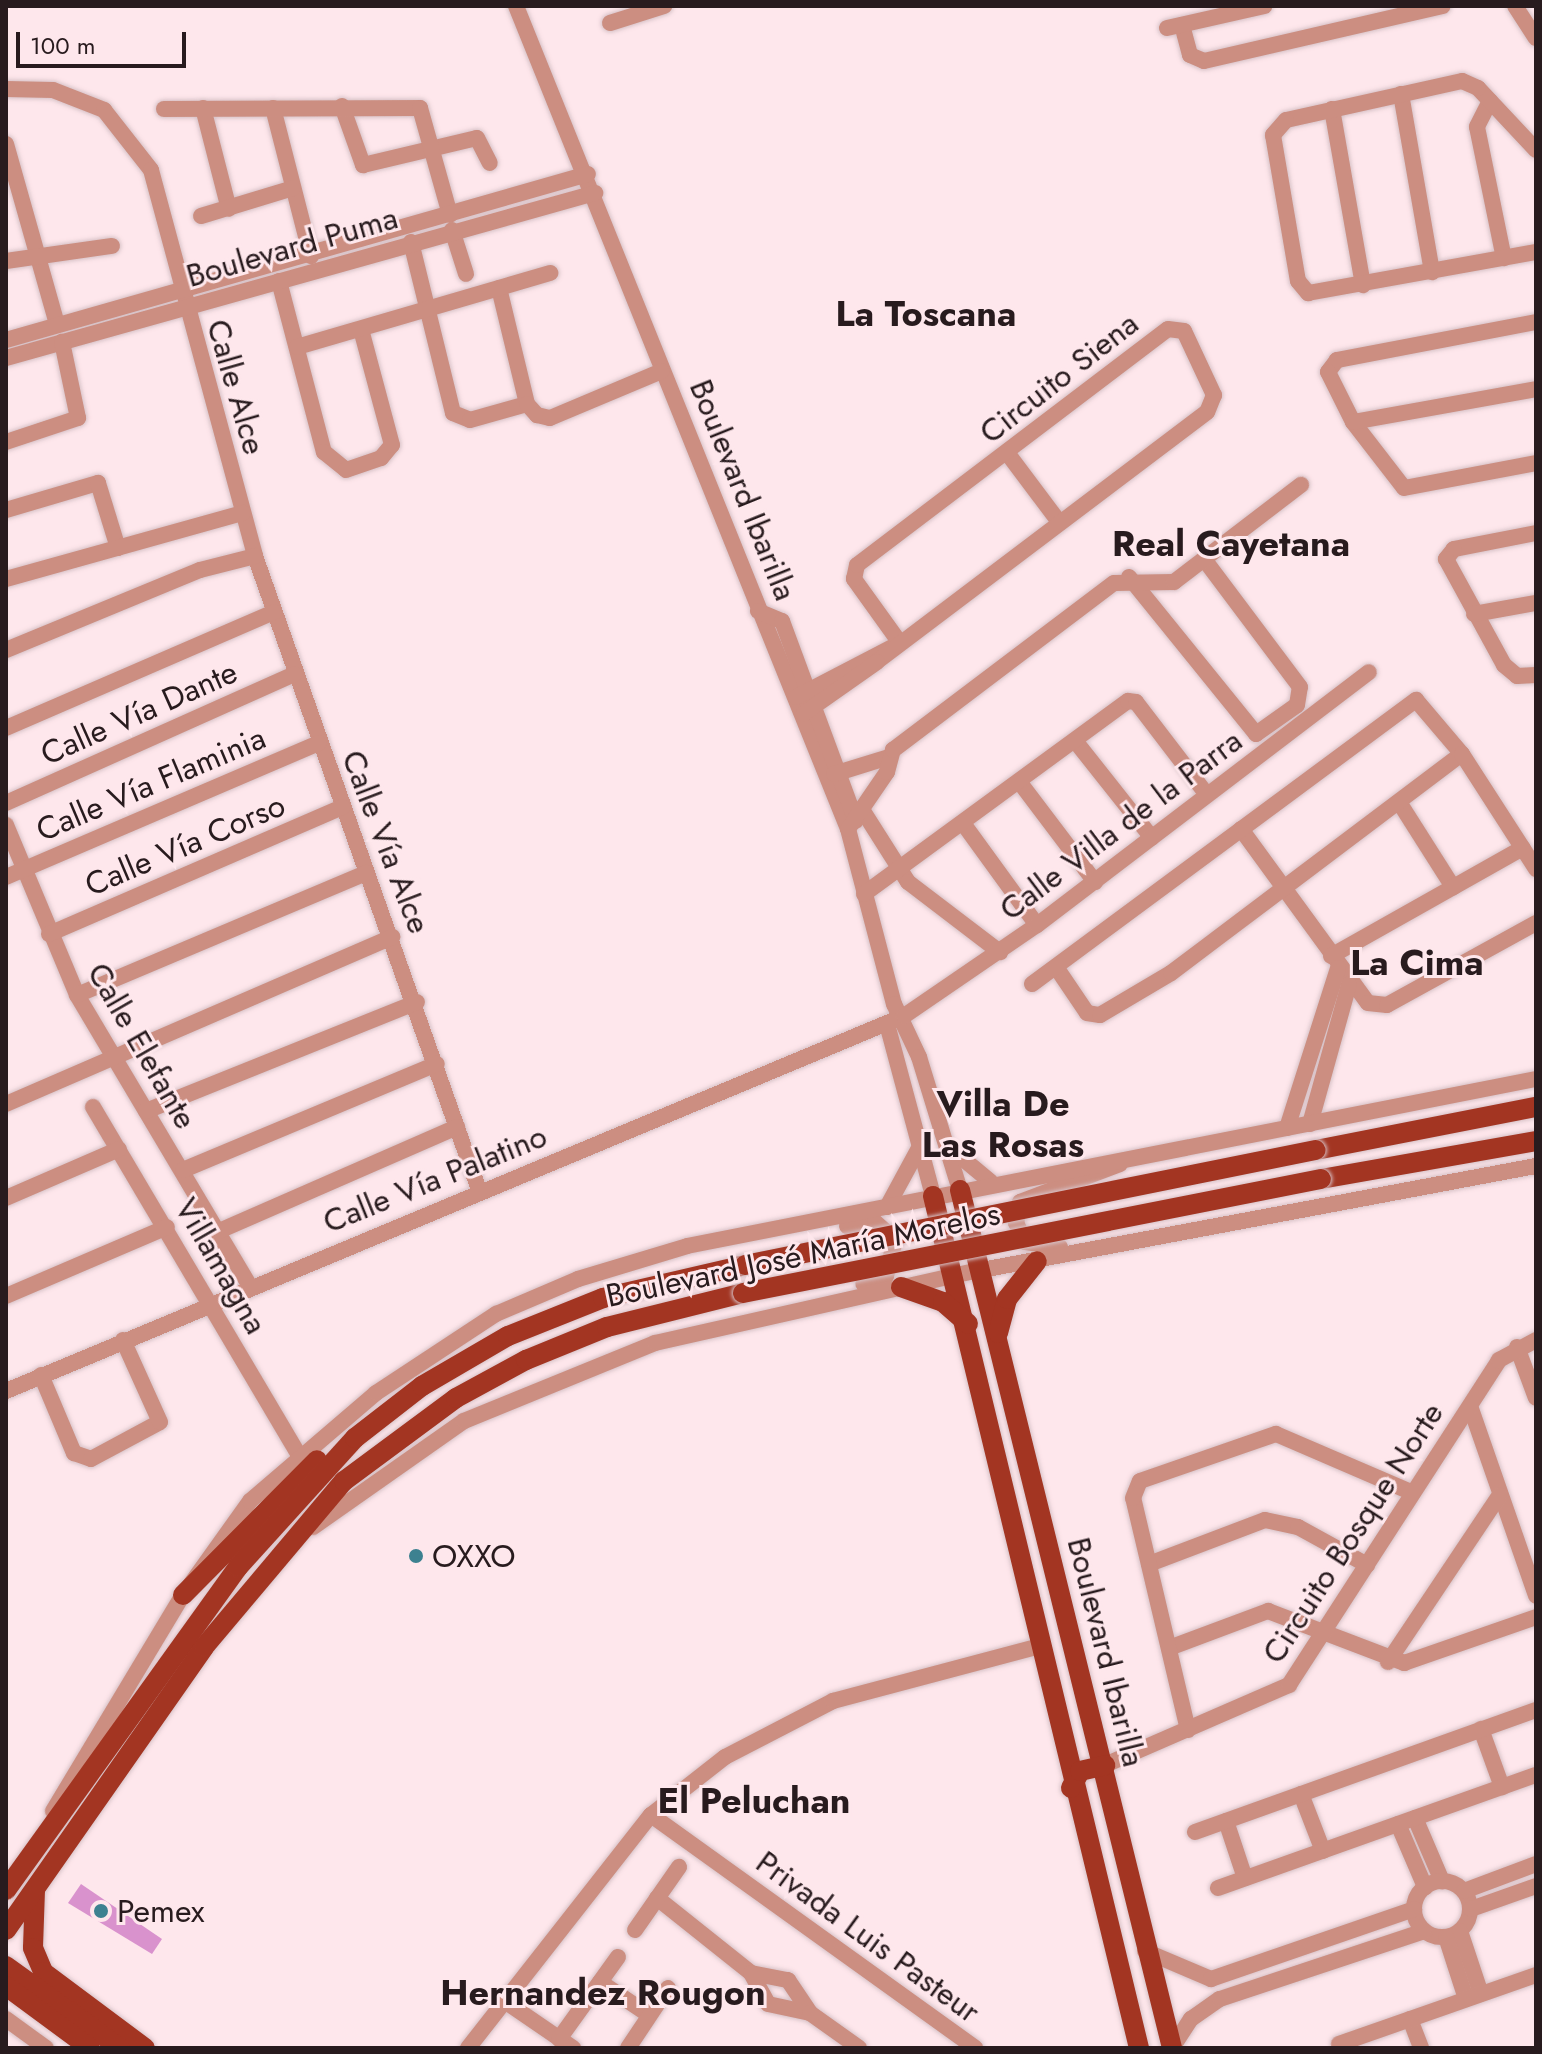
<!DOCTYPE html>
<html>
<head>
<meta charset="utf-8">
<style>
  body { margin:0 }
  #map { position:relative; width:1542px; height:2054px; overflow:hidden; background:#fee7ec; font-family:Jost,sans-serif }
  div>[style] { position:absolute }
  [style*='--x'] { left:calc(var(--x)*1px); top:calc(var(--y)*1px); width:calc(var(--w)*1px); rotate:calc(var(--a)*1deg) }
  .building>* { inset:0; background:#d992cd }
  .roads { filter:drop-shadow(0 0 2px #d7c2c7) drop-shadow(0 0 2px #d7c2c7) }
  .minor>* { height:16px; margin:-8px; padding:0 8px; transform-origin:8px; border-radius:8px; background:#cc8e81 }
  .minor>.ring { margin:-8px; padding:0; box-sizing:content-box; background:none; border:16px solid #cc8e81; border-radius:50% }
  .major>* { height:20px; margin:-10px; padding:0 10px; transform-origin:10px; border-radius:10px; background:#a33522 }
  .bridges { filter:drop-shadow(0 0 2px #d7c2c7) drop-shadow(0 0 2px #d7c2c7) }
  .major-bridge>* { height:20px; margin:-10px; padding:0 10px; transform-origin:10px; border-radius:10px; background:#a33522 }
  .dots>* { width:22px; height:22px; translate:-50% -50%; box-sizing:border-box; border:4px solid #fee7ec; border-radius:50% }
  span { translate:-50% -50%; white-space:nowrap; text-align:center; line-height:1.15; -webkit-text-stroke:6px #fee7ec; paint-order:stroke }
  .street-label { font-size:32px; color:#281b1e }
  .poi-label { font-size:32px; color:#281b1e }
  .left { translate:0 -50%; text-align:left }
  .quarter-label { font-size:36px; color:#281b1e; font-weight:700 }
  .frame { position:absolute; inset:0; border:8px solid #281b1e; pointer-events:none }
  .scale { position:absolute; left:16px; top:32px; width:170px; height:36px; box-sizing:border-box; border:4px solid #281b1e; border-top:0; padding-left:10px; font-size:24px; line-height:28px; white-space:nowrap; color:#281b1e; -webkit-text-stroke:6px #fee7ec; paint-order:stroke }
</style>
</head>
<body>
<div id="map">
  <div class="building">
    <i style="clip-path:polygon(81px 1884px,162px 1939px,152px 1954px,68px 1903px)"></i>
  </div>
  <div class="roads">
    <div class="minor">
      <i style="--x:516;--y:6;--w:887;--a:68.03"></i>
      <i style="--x:848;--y:829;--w:181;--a:75.3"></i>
      <i style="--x:894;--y:1004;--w:59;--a:64.7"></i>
      <i style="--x:919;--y:1057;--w:139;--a:72.9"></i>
      <i style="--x:1515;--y:6;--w:38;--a:57"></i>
      <i style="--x:610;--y:23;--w:57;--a:-17.5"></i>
      <i style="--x:1182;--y:25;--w:31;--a:75"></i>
      <i style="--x:1190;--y:55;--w:15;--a:23"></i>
      <i style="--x:1204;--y:61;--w:245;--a:-13"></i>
      <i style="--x:1167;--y:28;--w:100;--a:-12.7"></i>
      <i style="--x:6;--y:89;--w:47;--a:1.2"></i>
      <i style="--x:53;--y:90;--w:55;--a:21.4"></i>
      <i style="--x:104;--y:110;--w:76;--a:51.9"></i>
      <i style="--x:151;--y:170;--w:400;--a:74.9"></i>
      <i style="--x:255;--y:556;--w:672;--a:70.54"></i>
      <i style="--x:1401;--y:94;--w:181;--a:80.1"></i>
      <i style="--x:1490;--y:101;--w:29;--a:117"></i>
      <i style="--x:1477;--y:127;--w:134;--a:78.4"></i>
      <i style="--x:342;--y:106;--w:63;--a:70.4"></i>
      <i style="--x:363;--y:165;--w:117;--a:-13.3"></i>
      <i style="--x:477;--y:138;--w:28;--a:63"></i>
      <i style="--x:203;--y:108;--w:104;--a:75.6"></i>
      <i style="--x:273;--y:108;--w:153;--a:75.6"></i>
      <i style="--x:164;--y:109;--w:256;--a:-0.2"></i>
      <i style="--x:420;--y:108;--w:111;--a:74.3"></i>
      <i style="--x:1332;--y:109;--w:179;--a:80"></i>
      <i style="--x:6;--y:144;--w:187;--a:74.2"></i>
      <i style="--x:1536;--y:150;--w:85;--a:-133.1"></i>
      <i style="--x:1478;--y:88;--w:17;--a:-156"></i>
      <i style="--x:1462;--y:81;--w:180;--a:167.5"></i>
      <i style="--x:1286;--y:120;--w:20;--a:131"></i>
      <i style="--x:1273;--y:135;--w:148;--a:80.3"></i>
      <i style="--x:1298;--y:281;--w:16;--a:50"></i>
      <i style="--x:1308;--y:293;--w:232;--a:-10.2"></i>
      <i style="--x:201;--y:216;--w:96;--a:-16.9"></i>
      <i style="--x:452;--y:230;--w:46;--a:72.3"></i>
      <i style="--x:411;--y:242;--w:176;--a:76.2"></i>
      <i style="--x:453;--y:413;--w:18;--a:22"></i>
      <i style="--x:470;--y:420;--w:59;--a:-15.7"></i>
      <i style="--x:6;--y:261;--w:107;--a:-8.1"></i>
      <i style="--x:279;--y:281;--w:177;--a:75.3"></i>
      <i style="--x:324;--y:452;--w:28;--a:39"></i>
      <i style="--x:346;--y:470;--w:37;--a:-19"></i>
      <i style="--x:381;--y:458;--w:17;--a:-50"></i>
      <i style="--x:392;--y:445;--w:120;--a:-105"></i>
      <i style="--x:499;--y:288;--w:119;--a:76.4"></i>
      <i style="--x:527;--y:404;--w:15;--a:48"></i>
      <i style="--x:537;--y:415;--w:13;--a:13"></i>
      <i style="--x:550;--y:418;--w:121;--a:-22.8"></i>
      <i style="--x:1536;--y:322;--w:203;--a:169.2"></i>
      <i style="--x:1337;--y:360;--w:15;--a:127"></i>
      <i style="--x:1328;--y:372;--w:56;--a:63.4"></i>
      <i style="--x:1353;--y:422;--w:83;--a:52.3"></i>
      <i style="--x:1404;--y:488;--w:134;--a:-10.7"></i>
      <i style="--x:6;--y:340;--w:605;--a:-15.92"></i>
      <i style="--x:297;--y:347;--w:264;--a:-16.3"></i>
      <i style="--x:6;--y:358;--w:612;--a:-15.65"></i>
      <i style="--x:1353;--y:422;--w:186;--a:-10.2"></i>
      <i style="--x:6;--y:442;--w:76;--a:-18.4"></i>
      <i style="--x:78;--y:418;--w:78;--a:-101.9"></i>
      <i style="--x:1008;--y:454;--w:85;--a:53.1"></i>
      <i style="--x:6;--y:510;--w:96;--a:-16.4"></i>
      <i style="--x:98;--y:483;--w:68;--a:72.9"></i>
      <i style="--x:1536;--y:533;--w:84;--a:169"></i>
      <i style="--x:1454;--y:549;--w:13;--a:129"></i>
      <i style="--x:1446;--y:559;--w:121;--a:61.3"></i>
      <i style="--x:1504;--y:665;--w:17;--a:40"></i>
      <i style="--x:1517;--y:676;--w:19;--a:-3"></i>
      <i style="--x:1129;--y:577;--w:202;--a:51"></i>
      <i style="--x:1256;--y:734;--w:50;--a:-35.3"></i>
      <i style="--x:1297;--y:705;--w:18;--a:-81"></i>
      <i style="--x:1300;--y:687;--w:160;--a:-126.9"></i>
      <i style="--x:6;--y:579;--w:246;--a:-15.6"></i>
      <i style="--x:758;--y:611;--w:26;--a:23"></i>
      <i style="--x:782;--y:621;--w:213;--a:69.7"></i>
      <i style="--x:1474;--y:614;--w:63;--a:-10.1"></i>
      <i style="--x:6;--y:650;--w:210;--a:-22.4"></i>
      <i style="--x:200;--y:570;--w:57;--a:-14.3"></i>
      <i style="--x:796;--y:697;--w:117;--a:-27.4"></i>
      <i style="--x:900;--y:643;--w:79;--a:-125.7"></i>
      <i style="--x:854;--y:579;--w:14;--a:-78"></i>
      <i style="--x:857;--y:565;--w:390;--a:-37.2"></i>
      <i style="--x:1168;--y:329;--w:16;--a:7"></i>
      <i style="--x:1184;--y:331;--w:71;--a:64.9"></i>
      <i style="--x:1214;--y:395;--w:18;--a:112"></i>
      <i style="--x:1207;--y:412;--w:414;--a:142.9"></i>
      <i style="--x:877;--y:662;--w:90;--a:144.9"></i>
      <i style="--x:6;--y:728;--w:292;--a:-23.4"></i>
      <i style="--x:1076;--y:742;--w:122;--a:51.6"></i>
      <i style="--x:834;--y:774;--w:58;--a:-17.2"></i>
      <i style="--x:1021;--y:784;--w:123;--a:52.9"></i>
      <i style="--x:1399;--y:802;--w:101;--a:57.6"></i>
      <i style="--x:6;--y:803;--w:316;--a:-24.1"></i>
      <i style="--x:863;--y:811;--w:84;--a:57.6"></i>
      <i style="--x:908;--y:882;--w:116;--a:37.3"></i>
      <i style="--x:6;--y:825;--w:184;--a:67.3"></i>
      <i style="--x:77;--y:995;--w:339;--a:59.3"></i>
      <i style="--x:965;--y:826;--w:122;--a:54"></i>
      <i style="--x:848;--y:829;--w:69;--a:-55.6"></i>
      <i style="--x:887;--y:772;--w:23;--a:-75"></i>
      <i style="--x:893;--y:750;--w:277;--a:-37.1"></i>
      <i style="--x:1114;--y:583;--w:60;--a:-1"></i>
      <i style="--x:1174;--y:582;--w:160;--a:-37.4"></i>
      <i style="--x:1241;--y:829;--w:215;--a:53.9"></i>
      <i style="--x:1368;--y:1003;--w:19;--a:6"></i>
      <i style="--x:1387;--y:1005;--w:170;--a:-28.8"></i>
      <i style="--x:6;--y:877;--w:340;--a:-23.2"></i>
      <i style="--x:864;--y:894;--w:327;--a:-36.2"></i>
      <i style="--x:1128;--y:701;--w:8;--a:7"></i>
      <i style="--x:1136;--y:702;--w:117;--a:52.6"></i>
      <i style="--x:49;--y:934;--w:320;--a:-23.4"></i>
      <i style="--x:1331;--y:956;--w:220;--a:-29.4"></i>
      <i style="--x:1056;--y:967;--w:55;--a:56"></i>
      <i style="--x:1087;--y:1013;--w:13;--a:9"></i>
      <i style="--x:1100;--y:1015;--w:82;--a:-30.6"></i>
      <i style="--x:1171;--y:973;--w:364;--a:-37"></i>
      <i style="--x:1032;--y:984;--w:478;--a:-36.5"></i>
      <i style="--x:1416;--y:700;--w:71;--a:49.6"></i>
      <i style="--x:1462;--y:754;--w:137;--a:57.2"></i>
      <i style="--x:77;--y:995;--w:314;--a:-22.9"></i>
      <i style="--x:887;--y:1024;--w:178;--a:75"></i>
      <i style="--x:6;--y:1104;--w:421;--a:-23.4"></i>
      <i style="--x:93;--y:1107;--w:402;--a:59.4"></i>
      <i style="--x:146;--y:1111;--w:292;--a:-21.9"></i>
      <i style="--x:1310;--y:1124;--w:145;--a:-74.4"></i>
      <i style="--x:1287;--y:1128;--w:168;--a:-72.3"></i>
      <i style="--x:950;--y:1148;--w:53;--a:39.7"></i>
      <i style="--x:183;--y:1170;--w:275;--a:-22.7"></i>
      <i style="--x:6;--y:1198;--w:123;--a:-23.4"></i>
      <i style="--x:887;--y:1207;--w:67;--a:-61.5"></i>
      <i style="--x:847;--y:1226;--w:28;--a:-8"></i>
      <i style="--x:875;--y:1222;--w:27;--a:42"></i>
      <i style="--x:895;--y:1240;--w:37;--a:104"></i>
      <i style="--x:886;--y:1276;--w:24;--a:161"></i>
      <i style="--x:219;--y:1231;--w:260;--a:-23.6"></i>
      <i style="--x:1060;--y:1247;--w:35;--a:-172"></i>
      <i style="--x:1025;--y:1242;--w:21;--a:-115"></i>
      <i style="--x:1016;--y:1223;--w:21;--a:-79"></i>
      <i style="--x:1020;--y:1202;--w:107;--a:-20.8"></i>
      <i style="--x:6;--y:1296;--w:175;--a:-23.2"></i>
      <i style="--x:1517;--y:1347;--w:54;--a:69.6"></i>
      <i style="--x:41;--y:1375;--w:85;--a:67.1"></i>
      <i style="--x:74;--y:1453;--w:18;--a:19"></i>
      <i style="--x:91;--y:1459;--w:78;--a:-28.2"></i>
      <i style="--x:160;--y:1422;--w:90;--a:-114.3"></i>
      <i style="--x:6;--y:1391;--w:973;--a:-22.67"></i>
      <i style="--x:904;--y:1016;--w:161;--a:-34.4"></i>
      <i style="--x:1037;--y:925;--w:417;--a:-37.3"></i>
      <i style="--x:1470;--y:1406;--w:201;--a:70.8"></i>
      <i style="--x:313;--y:1527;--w:184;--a:-35.1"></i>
      <i style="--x:464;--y:1421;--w:206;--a:-22.2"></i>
      <i style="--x:655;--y:1343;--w:324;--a:-12.7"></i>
      <i style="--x:971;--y:1272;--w:575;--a:-10.63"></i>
      <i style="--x:1149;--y:1564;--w:124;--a:-20.8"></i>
      <i style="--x:1265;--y:1520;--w:34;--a:12"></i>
      <i style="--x:1298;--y:1527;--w:79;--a:28.8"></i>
      <i style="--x:1169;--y:1648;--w:106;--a:-20.5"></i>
      <i style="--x:1268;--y:1611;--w:146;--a:20.9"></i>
      <i style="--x:1404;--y:1663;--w:140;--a:-19.2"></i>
      <i style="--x:1388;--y:1662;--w:201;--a:-56.2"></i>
      <i style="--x:1481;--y:1729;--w:62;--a:70.1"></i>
      <i style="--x:1188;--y:1730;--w:238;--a:-103.3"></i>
      <i style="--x:1133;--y:1498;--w:18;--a:-68"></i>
      <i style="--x:1140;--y:1481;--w:144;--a:-19.1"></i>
      <i style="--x:1276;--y:1434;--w:149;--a:23.3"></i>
      <i style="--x:1105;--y:1765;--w:201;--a:-23.5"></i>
      <i style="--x:1289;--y:1685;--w:387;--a:-57.1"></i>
      <i style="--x:1499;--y:1360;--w:42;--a:-28.4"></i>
      <i style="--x:1301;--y:1794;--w:61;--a:68.9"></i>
      <i style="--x:53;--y:1811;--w:252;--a:-59"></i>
      <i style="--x:183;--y:1595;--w:115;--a:-54.5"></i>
      <i style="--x:250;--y:1501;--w:166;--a:-40.6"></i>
      <i style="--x:376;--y:1393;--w:144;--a:-33.4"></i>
      <i style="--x:496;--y:1314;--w:89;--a:-23.1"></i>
      <i style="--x:578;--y:1279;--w:114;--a:-16.8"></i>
      <i style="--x:687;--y:1246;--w:865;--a:-11.13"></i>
      <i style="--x:651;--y:1815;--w:399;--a:35.7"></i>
      <i style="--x:1415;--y:1818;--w:69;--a:66.8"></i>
      <i style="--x:1226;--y:1821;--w:60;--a:71.6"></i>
      <i style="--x:1398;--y:1824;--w:69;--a:66.8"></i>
      <i style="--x:1195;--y:1832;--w:362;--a:-19.7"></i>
      <i class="ring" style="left:1414px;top:1881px;width:40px;height:40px"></i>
      <i style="--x:1218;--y:1888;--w:337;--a:-19.6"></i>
      <i style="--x:1464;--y:1891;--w:77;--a:-20.6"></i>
      <i style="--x:657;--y:1898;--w:120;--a:38.6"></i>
      <i style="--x:751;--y:1973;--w:35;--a:61"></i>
      <i style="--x:768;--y:2004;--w:43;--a:12.1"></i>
      <i style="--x:1471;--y:1909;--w:69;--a:-19.5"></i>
      <i style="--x:635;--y:1930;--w:77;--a:-55.1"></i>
      <i style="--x:1460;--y:1931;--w:66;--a:71.6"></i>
      <i style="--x:1446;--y:1937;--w:65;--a:72.1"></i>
      <i style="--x:1145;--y:1951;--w:72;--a:23"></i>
      <i style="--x:1211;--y:1979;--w:215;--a:-19"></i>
      <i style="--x:751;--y:1973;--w:38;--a:11"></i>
      <i style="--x:788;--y:1980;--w:40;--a:56"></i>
      <i style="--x:810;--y:2013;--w:60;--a:35.5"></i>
      <i style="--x:600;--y:1982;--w:59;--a:34"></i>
      <i style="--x:503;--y:2000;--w:85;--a:34.4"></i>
      <i style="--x:6;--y:2019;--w:49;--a:35.9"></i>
      <i style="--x:1410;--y:2019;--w:31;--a:69"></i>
      <i style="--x:559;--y:2039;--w:101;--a:-54.3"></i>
      <i style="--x:1339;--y:2044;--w:209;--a:-19.3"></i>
      <i style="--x:468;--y:2048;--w:296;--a:-51.9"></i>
      <i style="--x:651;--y:1815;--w:94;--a:-38.1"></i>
      <i style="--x:725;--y:1757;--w:122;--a:-27.4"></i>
      <i style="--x:833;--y:1701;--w:213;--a:-14.9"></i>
      <i style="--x:628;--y:2048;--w:72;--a:-56.3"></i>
      <i style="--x:1172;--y:2048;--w:35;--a:-57"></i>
      <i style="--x:1191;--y:2019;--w:35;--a:-35"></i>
      <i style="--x:1220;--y:1999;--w:215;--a:-18.4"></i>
    </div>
    <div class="major">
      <i style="--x:1316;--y:1150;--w:224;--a:-11.1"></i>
      <i style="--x:1321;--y:1179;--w:218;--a:-10"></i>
      <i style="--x:960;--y:1190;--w:884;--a:76.12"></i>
      <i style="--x:933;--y:1196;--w:877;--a:76.41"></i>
      <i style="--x:901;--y:1287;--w:45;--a:19.7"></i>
      <i style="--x:943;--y:1302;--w:33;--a:41"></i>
      <i style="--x:998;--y:1333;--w:35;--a:-75"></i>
      <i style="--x:1007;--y:1299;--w:48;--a:-51.7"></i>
      <i style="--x:183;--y:1595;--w:190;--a:-45.2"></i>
      <i style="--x:1071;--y:1788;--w:19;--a:-62"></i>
      <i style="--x:1080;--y:1771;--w:26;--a:-13"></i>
      <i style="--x:6;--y:1890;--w:398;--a:-54.3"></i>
      <i style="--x:238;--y:1567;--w:174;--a:-47.8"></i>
      <i style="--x:355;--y:1438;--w:85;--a:-37.8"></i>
      <i style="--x:422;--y:1386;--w:99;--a:-30.2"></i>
      <i style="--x:508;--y:1336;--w:102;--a:-21.8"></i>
      <i style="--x:603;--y:1298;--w:146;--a:-13.1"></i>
      <i style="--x:35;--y:1890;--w:58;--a:92"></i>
      <i style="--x:33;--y:1948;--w:26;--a:67"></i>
      <i style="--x:43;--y:1972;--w:127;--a:36.7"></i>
      <i style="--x:6;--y:1930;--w:345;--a:-55"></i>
      <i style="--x:204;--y:1647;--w:217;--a:-49.9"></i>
      <i style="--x:344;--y:1481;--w:139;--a:-36.5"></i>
      <i style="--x:456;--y:1398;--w:80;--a:-28.5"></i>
      <i style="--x:526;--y:1360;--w:87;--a:-22.2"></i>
      <i style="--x:607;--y:1327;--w:140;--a:-14"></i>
      <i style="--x:6;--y:1966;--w:140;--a:35.7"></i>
      <i style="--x:6;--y:1986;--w:104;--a:36.4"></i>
    </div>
  </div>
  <div class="bridges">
    <div class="major-bridge">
      <i style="--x:745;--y:1265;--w:582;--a:-11.39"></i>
      <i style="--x:743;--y:1293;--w:589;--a:-11.16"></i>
    </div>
  </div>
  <div class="dots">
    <i style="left:416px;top:1556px;background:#3d8190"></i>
    <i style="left:101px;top:1911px;background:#3d8190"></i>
  </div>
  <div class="street-label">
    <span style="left:292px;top:247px;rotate:-16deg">Boulevard Puma</span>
    <span style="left:1059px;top:378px;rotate:-38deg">Circuito Siena</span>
    <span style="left:236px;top:387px;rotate:74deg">Calle Alce</span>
    <span style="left:743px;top:490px;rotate:68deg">Boulevard Ibarilla</span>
    <span style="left:139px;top:713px;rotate:-24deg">Calle Vía Dante</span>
    <span style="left:151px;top:784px;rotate:-23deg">Calle Vía Flaminia</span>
    <span style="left:1121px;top:825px;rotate:-37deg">Calle Villa de la Parra</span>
    <span style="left:386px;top:842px;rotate:69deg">Calle Vía Alce</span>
    <span style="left:185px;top:845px;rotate:-23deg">Calle Vía Corso</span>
    <span style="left:142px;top:1046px;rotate:60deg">Calle Elefante</span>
    <span style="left:435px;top:1179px;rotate:-22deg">Calle Vía Palatino</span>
    <span style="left:803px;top:1255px;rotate:-12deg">Boulevard José María Morelos</span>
    <span style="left:221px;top:1266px;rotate:60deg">Villamagna</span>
    <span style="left:1353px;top:1533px;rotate:-57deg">Circuito Bosque Norte</span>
    <span style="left:1106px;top:1652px;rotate:76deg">Boulevard Ibarilla</span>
    <span style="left:868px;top:1937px;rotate:36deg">Privada Luis Pasteur</span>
  </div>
  <div class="poi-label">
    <span class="left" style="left:432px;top:1556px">OXXO</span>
    <span class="left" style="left:117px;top:1911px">Pemex</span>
  </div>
  <div class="quarter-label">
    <span style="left:926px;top:314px">La Toscana</span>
    <span style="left:1231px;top:544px">Real Cayetana</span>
    <span style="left:1417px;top:963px">La Cima</span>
    <span style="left:1003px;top:1124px">Villa De<br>Las Rosas</span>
    <span style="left:754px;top:1801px">El Peluchan</span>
    <span style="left:603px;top:1993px">Hernandez Rougon</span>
  </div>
  <div class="frame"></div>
  <div class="scale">100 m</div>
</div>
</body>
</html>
